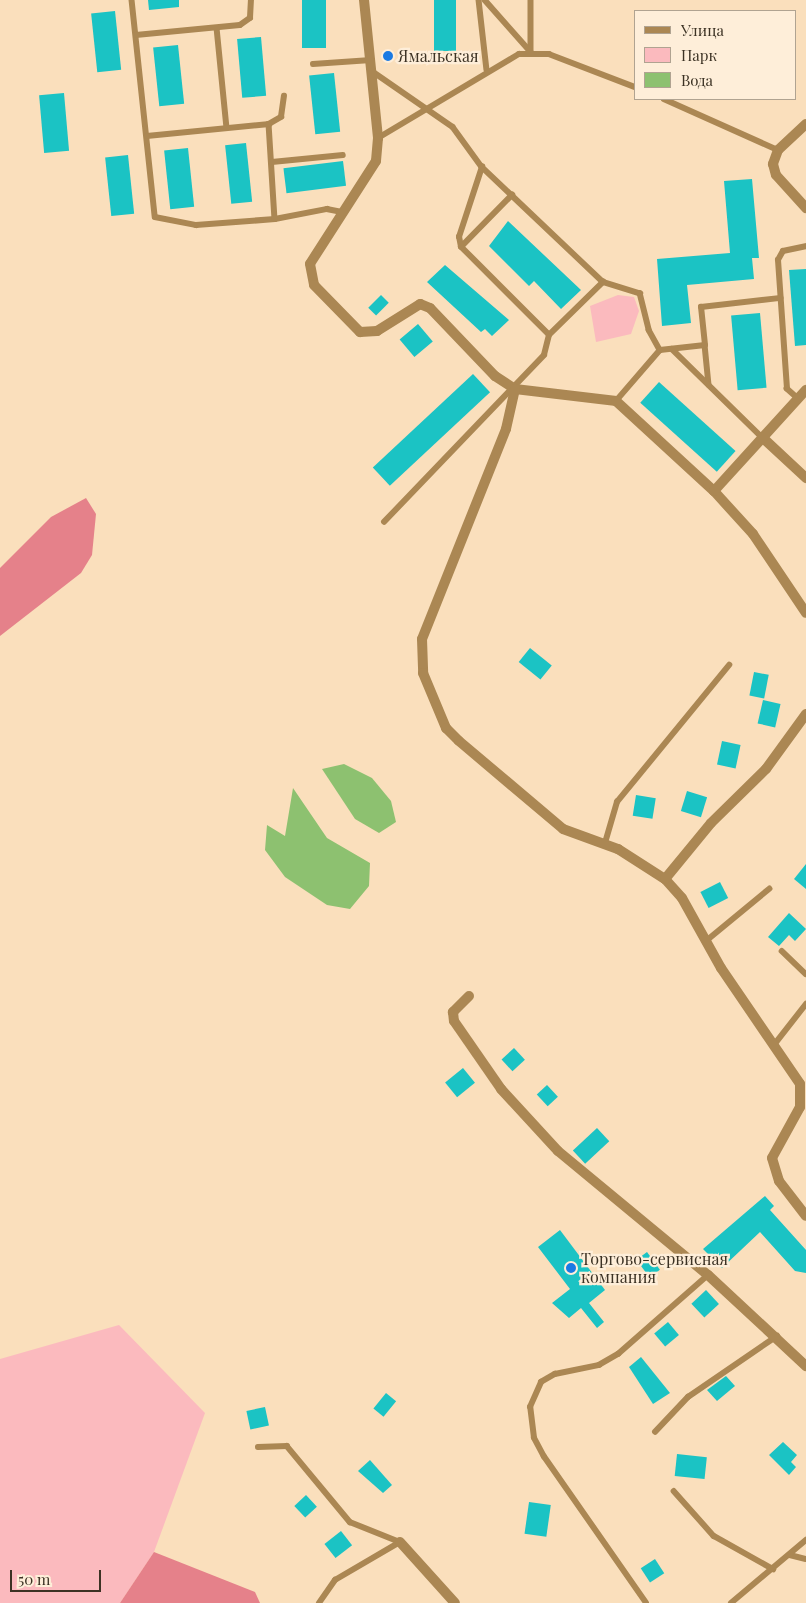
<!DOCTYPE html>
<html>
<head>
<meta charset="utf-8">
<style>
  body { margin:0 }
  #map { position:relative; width:806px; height:1603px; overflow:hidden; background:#fadfbc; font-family:"Playfair Display",serif }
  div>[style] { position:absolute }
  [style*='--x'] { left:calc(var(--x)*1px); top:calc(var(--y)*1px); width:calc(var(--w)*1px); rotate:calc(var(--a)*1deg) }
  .green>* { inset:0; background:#fbbabe }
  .forest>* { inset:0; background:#e5818a }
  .water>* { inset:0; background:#8dc170 }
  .building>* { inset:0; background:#1bc3c4; transform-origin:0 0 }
  .lane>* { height:5.5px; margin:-2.75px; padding:0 2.75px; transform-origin:2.75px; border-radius:2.75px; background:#ab8753 }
  .street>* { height:10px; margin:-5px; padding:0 5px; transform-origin:5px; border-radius:5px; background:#ab8753 }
  .dots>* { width:14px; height:14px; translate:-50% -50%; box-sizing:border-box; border:2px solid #feeed9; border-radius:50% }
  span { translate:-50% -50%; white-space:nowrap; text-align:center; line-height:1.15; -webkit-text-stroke:4.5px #feeed9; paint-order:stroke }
  .poi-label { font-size:16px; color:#3c3224 }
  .left { translate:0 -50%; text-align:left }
  .legend { position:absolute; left:634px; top:10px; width:162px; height:90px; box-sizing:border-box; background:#feeed9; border:1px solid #b0a391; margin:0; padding:6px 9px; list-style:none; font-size:15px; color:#3c3224 }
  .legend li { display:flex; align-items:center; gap:10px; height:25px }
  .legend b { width:25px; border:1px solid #b0a391 }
  .scale { position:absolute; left:10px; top:1570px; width:91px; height:22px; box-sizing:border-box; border:2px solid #3c3224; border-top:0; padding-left:6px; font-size:15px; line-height:18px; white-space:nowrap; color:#3c3224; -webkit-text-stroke:4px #feeed9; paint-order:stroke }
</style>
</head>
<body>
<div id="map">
  <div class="green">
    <i style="clip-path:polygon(618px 295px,634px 297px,639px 311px,631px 334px,596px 342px,590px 306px)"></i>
    <i style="clip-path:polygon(119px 1325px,205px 1413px,154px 1552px,120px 1603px,0 1603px,0 1359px)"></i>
  </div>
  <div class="forest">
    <i style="clip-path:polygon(86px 498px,96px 514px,92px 555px,81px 573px,0 636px,0 568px,51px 517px)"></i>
    <i style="clip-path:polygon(154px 1552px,255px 1592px,260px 1603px,120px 1603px)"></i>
  </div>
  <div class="water">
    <i style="clip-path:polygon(344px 764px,372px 778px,391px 801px,396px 822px,379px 833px,355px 819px,322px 769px)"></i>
    <i style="clip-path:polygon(293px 788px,327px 838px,370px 863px,369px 886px,350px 909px,327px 905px,285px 877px,265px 850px,267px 825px,285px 836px)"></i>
  </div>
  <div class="building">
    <i style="clip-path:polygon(148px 0,179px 0,179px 7px,149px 10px)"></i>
    <i style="left:302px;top:0;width:24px;height:48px"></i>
    <i style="left:434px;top:0;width:22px;height:51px"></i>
    <i style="left:115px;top:11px;width:59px;height:24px;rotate:84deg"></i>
    <i style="left:261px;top:37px;width:59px;height:24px;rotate:85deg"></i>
    <i style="left:178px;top:45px;width:59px;height:25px;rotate:84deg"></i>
    <i style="left:334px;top:73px;width:59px;height:25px;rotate:84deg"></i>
    <i style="left:64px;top:93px;width:58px;height:25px;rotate:85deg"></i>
    <i style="left:246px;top:143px;width:59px;height:21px;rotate:84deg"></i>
    <i style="left:188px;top:148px;width:59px;height:24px;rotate:84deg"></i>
    <i style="left:128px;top:155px;width:59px;height:23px;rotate:84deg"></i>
    <i style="left:343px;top:161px;width:25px;height:60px;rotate:83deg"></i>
    <i style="clip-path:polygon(752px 179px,759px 258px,752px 258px,754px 279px,687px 285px,691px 323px,662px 326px,657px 259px,730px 253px,724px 181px)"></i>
    <i style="clip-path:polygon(508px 221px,581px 290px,561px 309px,534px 281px,529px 286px,489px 246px)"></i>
    <i style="clip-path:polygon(445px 265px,509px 320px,492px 336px,485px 329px,481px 332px,427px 282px)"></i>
    <i style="clip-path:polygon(806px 269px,806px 345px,795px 346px,789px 270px)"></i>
    <i style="left:381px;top:295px;width:11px;height:18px;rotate:45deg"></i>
    <i style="left:760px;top:313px;width:75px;height:29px;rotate:85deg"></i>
    <i style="left:418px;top:324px;width:23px;height:24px;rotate:50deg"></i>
    <i style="left:473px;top:374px;width:25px;height:137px;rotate:47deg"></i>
    <i style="left:659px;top:382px;width:103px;height:28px;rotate:42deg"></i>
    <i style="left:530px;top:648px;width:28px;height:18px;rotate:39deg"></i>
    <i style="left:754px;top:672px;width:15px;height:24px;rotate:11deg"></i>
    <i style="left:763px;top:700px;width:18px;height:24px;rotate:13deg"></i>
    <i style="left:722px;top:741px;width:19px;height:24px;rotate:12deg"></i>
    <i style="left:687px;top:791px;width:21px;height:21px;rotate:17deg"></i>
    <i style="left:636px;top:795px;width:20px;height:21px;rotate:9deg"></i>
    <i style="clip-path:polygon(806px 864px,806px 889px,794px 879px)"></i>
    <i style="left:720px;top:882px;width:18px;height:22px;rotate:63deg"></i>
    <i style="clip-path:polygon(789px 913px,806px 929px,795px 941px,789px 935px,779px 946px,768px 937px)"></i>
    <i style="left:514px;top:1048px;width:16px;height:17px;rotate:47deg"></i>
    <i style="left:463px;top:1068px;width:19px;height:23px;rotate:51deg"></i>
    <i style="left:547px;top:1085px;width:16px;height:14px;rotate:47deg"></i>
    <i style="left:597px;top:1128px;width:18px;height:33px;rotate:47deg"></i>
    <i style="clip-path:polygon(765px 1196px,774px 1206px,770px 1210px,806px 1250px,806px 1273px,795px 1271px,760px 1232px,722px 1268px,703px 1249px)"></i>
    <i style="clip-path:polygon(560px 1230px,605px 1290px,589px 1303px,604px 1322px,597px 1328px,581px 1308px,569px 1318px,552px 1303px,570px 1289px,538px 1247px)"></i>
    <i style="left:647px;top:1252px;width:22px;height:13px;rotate:54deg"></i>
    <i style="left:706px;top:1290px;width:19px;height:20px;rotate:47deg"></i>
    <i style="left:668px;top:1322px;width:17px;height:18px;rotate:50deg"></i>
    <i style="clip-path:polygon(641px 1357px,670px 1393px,653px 1404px,629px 1367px)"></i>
    <i style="clip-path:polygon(726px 1376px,735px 1386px,717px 1401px,707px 1390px)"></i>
    <i style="left:386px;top:1393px;width:13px;height:20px;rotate:39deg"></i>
    <i style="left:265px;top:1407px;width:19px;height:19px;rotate:78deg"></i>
    <i style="clip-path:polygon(783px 1442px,797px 1455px,791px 1462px,796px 1467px,789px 1475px,769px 1455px)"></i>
    <i style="left:677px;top:1454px;width:30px;height:22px;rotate:6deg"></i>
    <i style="clip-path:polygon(370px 1460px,392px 1485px,383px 1493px,358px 1471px)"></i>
    <i style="left:306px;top:1495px;width:16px;height:16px;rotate:47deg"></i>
    <i style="left:529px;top:1502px;width:22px;height:32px;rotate:8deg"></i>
    <i style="left:341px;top:1531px;width:18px;height:21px;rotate:52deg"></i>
    <i style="left:655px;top:1559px;width:17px;height:17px;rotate:57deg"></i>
  </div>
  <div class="lane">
    <i style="--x:132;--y:0;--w:218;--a:83.9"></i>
    <i style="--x:155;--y:217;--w:42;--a:11"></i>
    <i style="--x:196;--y:225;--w:79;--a:-4.3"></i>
    <i style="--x:275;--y:219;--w:53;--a:-10.9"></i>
    <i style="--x:327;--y:209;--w:15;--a:11"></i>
    <i style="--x:479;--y:0;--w:70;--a:83.5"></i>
    <i style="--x:485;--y:0;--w:69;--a:48.5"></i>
    <i style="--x:531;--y:0;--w:52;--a:90"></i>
    <i style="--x:217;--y:28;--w:100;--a:84.3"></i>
    <i style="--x:136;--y:35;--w:104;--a:-5.5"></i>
    <i style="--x:240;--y:25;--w:12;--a:-35"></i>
    <i style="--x:250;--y:18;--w:18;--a:-87"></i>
    <i style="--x:313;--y:64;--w:58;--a:-3.9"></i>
    <i style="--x:372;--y:71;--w:98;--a:34.7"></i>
    <i style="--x:453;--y:127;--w:49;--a:54.1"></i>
    <i style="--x:482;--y:167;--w:167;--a:43.5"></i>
    <i style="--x:603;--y:282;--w:39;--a:17"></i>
    <i style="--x:640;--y:293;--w:38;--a:76"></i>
    <i style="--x:649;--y:330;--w:23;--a:61"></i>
    <i style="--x:664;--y:99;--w:125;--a:24.1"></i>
    <i style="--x:269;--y:124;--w:95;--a:86.4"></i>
    <i style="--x:147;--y:136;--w:123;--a:-5.6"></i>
    <i style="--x:269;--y:124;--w:14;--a:-30"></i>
    <i style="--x:281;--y:117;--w:21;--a:-82"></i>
    <i style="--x:378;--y:138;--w:164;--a:-30.8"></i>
    <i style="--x:519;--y:54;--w:30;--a:0"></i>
    <i style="--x:549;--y:54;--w:92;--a:21"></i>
    <i style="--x:272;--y:162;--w:71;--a:-5.6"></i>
    <i style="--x:461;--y:247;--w:73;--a:-45.6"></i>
    <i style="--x:549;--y:335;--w:76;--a:-44.5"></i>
    <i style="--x:705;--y:345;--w:40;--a:84.3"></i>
    <i style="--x:672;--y:349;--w:127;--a:44.4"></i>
    <i style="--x:798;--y:399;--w:15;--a:-138"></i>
    <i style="--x:787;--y:389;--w:129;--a:-94"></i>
    <i style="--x:778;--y:260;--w:10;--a:-61"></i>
    <i style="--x:783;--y:251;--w:24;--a:-12"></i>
    <i style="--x:616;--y:401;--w:67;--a:-49.2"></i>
    <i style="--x:660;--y:350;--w:45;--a:-6.3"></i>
    <i style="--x:705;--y:345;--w:38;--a:-96"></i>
    <i style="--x:701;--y:307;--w:80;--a:-6.5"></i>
    <i style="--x:384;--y:522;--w:231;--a:-46.2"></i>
    <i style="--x:544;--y:355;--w:21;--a:-76"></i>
    <i style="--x:549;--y:335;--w:124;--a:-135"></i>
    <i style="--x:461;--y:247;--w:10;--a:-101"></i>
    <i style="--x:459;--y:237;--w:74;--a:-71.8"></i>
    <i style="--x:605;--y:843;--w:43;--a:-73.7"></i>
    <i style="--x:617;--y:802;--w:177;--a:-50.7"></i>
    <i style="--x:706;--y:941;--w:82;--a:-39.5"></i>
    <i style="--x:782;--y:951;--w:33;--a:44"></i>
    <i style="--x:774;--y:1045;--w:52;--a:-52"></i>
    <i style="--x:655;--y:1432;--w:48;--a:-46.7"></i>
    <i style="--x:688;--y:1397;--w:108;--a:-34.4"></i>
    <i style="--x:258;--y:1447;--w:29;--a:-2"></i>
    <i style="--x:287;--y:1446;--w:99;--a:50.3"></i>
    <i style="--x:350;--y:1522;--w:54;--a:21.8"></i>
    <i style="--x:674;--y:1491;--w:60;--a:48.4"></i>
    <i style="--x:714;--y:1536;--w:68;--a:29.2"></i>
    <i style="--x:790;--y:1555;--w:16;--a:14"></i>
    <i style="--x:319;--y:1603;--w:28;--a:-55"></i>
    <i style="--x:335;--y:1580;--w:75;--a:-30.3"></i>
    <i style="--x:646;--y:1603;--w:178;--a:-124.9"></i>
    <i style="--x:544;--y:1457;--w:21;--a:-118"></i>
    <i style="--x:534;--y:1438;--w:31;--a:-97"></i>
    <i style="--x:530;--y:1407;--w:27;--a:-66"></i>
    <i style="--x:541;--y:1382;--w:16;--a:-30"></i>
    <i style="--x:555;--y:1374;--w:45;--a:-11.6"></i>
    <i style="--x:599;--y:1365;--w:22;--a:-30"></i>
    <i style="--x:618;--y:1354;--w:120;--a:-41.3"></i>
    <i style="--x:731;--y:1603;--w:98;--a:-40"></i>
  </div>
  <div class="street">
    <i style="--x:364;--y:0;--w:139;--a:84.2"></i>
    <i style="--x:378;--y:138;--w:23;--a:95"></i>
    <i style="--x:376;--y:161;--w:122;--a:122.7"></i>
    <i style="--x:310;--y:264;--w:21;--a:79"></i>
    <i style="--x:314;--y:285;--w:66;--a:45.6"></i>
    <i style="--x:360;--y:332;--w:17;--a:-3"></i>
    <i style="--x:377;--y:331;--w:51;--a:-32.1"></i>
    <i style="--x:420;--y:304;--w:11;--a:22"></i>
    <i style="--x:430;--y:308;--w:94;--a:46.3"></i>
    <i style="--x:495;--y:376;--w:24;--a:33"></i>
    <i style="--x:515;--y:389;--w:102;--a:6.8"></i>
    <i style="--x:616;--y:401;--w:133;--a:42.6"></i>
    <i style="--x:714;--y:491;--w:58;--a:47.8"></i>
    <i style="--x:753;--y:534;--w:95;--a:56.1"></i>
    <i style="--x:806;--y:124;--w:38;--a:137"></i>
    <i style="--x:778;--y:150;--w:15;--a:110"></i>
    <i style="--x:773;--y:164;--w:11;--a:75"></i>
    <i style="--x:776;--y:175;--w:45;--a:47.7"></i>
    <i style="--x:515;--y:389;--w:41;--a:102.7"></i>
    <i style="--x:506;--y:429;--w:226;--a:111.8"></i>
    <i style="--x:422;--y:639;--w:34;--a:88"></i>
    <i style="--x:423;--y:673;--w:60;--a:67.3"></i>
    <i style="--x:446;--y:728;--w:18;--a:45"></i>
    <i style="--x:459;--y:741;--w:136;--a:40.2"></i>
    <i style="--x:563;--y:829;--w:59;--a:20"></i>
    <i style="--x:618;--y:849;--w:56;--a:32.6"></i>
    <i style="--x:665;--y:879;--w:25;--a:48"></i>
    <i style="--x:682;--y:898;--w:80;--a:60.9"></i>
    <i style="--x:721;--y:968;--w:140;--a:55.7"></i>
    <i style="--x:800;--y:1084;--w:23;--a:90"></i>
    <i style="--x:800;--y:1107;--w:58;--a:118.8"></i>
    <i style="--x:772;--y:1158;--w:24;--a:73"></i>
    <i style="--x:779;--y:1181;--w:44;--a:52.4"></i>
    <i style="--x:763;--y:438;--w:59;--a:42.9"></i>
    <i style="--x:714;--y:491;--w:137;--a:-47.7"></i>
    <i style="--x:665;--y:879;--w:72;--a:-50.6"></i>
    <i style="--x:711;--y:823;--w:77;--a:-44.5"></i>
    <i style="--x:766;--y:769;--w:68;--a:-54"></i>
    <i style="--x:469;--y:996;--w:23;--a:135"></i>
    <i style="--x:453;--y:1012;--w:9;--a:84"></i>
    <i style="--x:454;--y:1021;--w:83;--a:55.3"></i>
    <i style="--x:501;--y:1089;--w:84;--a:47.4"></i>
    <i style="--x:558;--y:1151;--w:195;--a:39.6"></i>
    <i style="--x:708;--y:1275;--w:134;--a:42.9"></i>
    <i style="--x:400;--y:1542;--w:82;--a:48"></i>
  </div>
  <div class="dots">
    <i style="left:388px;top:56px;background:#1a7ae3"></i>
    <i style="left:571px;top:1268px;background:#1a7ae3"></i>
  </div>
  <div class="poi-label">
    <span class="left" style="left:398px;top:56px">Ямальская</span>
    <span class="left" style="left:581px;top:1268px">Торгово-сервисная<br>компания</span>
  </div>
  <ul class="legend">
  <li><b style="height:6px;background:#ab8753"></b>Улица</li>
  <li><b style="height:14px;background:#fbbabe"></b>Парк</li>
  <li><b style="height:14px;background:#8dc170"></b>Вода</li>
  </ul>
  <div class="scale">50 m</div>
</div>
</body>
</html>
